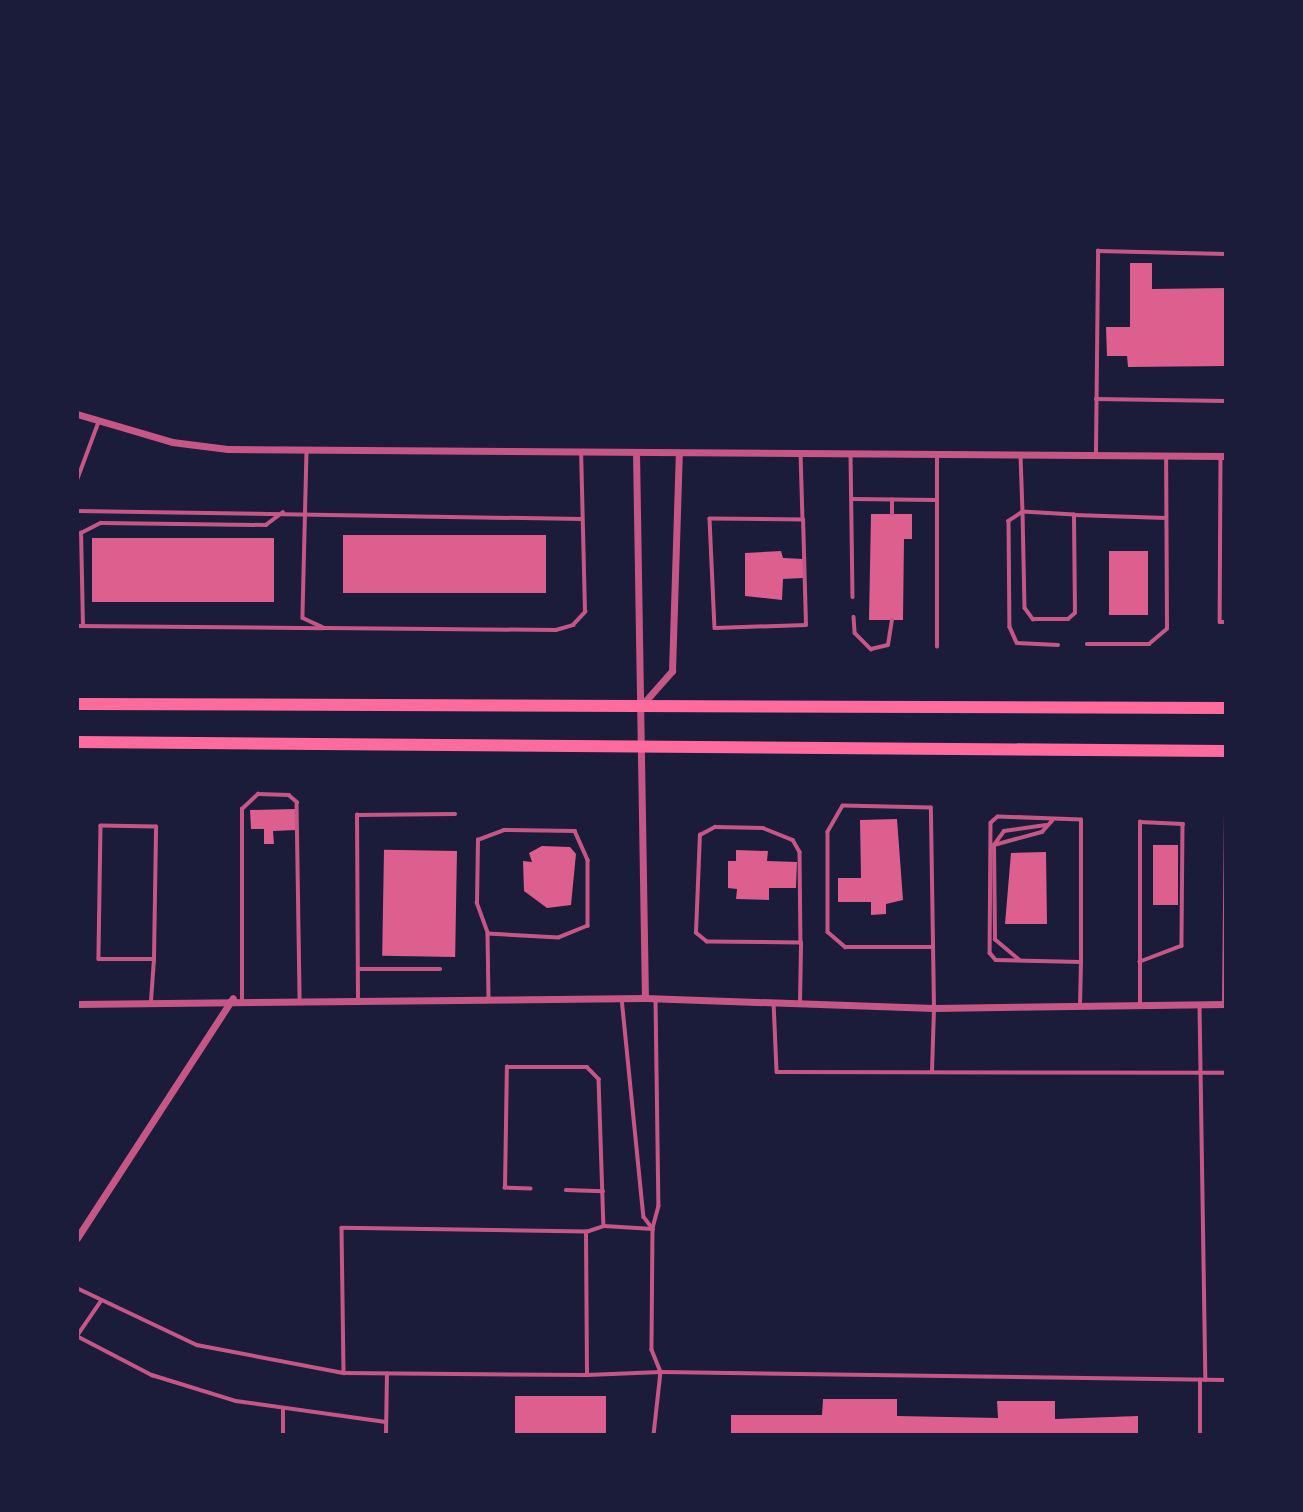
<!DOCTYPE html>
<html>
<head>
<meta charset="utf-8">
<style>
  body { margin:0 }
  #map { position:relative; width:1303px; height:1512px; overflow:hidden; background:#1b1b3a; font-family:"Roboto Condensed",sans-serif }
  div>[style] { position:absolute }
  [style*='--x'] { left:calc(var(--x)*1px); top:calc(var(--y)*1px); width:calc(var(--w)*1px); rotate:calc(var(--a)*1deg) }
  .building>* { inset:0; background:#dd5f8e; transform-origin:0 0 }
  .service>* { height:3.5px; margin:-1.75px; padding:0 1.75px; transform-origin:1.75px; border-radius:1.75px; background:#c65784 }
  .minor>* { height:7px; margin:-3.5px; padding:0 3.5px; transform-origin:3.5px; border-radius:3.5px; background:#c65784 }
  .primary>* { height:12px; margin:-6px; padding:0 6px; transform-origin:6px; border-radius:6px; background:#ff6b9d }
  span { translate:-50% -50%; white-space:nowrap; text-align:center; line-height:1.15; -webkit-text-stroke:7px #1b1b3a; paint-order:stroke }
  .frame { position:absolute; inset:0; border:79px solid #1b1b3a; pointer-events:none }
</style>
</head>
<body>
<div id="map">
  <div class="building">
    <i style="clip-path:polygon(1130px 263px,1152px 263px,1152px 289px,1226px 288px,1226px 366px,1128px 367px,1127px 356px,1107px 356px,1106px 327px,1130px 327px)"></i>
    <i style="clip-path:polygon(871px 514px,912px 514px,912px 539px,904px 539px,903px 620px,869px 620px)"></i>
    <i style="left:343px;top:535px;width:203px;height:58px"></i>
    <i style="left:92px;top:538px;width:182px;height:64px"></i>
    <i style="clip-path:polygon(781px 551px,783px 558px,804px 559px,803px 578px,783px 579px,782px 600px,745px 596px,745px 553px)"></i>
    <i style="left:1109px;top:551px;width:39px;height:64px"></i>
    <i style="clip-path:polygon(295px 809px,296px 830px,273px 831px,274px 844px,264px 844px,264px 829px,251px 829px,250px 810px)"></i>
    <i style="clip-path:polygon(897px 819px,903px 900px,886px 904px,886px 914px,871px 915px,871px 902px,838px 902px,838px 878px,861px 878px,860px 820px)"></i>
    <i style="left:1153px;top:845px;width:25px;height:60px"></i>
    <i style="clip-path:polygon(542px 846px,570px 847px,576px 854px,571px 905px,547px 908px,524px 891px,523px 861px,532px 862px,529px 853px)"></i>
    <i style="clip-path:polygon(736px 850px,768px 851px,767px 861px,797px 862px,796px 888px,769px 888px,769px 900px,736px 899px,737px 889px,728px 888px,728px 861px,736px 861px)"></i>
    <i style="left:457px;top:851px;width:106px;height:73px;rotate:91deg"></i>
    <i style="clip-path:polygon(1046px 852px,1047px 924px,1005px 924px,1011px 853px)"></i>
    <i style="left:515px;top:1396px;width:91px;height:39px"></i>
    <i style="clip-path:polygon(823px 1399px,897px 1399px,897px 1416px,998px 1418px,997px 1401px,1055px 1401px,1055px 1419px,1138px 1416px,1138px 1435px,731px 1435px,731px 1415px,822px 1415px)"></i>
  </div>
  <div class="service">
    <i style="--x:1096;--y:399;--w:130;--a:0.9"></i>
    <i style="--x:307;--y:451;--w:167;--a:91.4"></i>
    <i style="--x:303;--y:618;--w:23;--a:25"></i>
    <i style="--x:324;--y:628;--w:232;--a:0.5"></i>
    <i style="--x:556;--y:630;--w:18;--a:-16"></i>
    <i style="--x:573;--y:625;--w:18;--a:-47"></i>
    <i style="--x:585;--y:612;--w:160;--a:-91.4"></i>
    <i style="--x:801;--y:453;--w:67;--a:88.3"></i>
    <i style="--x:803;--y:520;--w:93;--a:-179.4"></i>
    <i style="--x:710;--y:519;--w:109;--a:87.4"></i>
    <i style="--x:715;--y:628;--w:91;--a:-1.9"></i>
    <i style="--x:806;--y:625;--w:105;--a:-91.6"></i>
    <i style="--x:1096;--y:453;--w:202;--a:-89.4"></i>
    <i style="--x:1098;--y:251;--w:128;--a:1.3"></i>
    <i style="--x:851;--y:454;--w:143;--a:89.2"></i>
    <i style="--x:1021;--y:455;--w:57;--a:88"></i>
    <i style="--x:1023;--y:512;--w:96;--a:88.8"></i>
    <i style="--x:1025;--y:608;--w:14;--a:54"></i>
    <i style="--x:1033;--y:619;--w:35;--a:0"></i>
    <i style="--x:1068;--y:619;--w:9;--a:-41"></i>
    <i style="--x:1075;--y:613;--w:98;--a:-90.6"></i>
    <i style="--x:1074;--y:515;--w:51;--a:-176.6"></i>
    <i style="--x:1023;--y:512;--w:17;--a:147"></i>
    <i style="--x:1009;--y:521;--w:106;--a:89.5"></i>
    <i style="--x:1010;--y:627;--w:17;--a:66"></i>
    <i style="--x:1017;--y:643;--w:41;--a:2.8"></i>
    <i style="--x:1221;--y:456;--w:166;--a:90.3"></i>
    <i style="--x:1220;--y:622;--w:6;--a:0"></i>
    <i style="--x:77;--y:480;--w:63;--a:-69.6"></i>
    <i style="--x:852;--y:499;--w:85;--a:0.7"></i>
    <i style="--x:77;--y:511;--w:505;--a:0.91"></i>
    <i style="--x:892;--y:514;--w:14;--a:-90"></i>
    <i style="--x:1074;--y:515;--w:92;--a:1.9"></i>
    <i style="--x:854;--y:617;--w:16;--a:86"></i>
    <i style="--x:855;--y:633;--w:23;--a:45"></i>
    <i style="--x:871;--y:649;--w:17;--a:-13"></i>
    <i style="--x:888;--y:645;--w:25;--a:-81"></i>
    <i style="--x:77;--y:626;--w:246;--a:0.5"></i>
    <i style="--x:83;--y:626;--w:93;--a:-91.2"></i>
    <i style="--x:81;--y:533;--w:22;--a:-27"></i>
    <i style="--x:101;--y:523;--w:165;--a:0.7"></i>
    <i style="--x:266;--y:525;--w:21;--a:-37"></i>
    <i style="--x:1087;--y:644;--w:62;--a:0"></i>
    <i style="--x:1149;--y:644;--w:23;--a:-40"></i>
    <i style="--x:1167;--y:629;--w:172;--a:-90.3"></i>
    <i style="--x:937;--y:647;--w:193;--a:-90"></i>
    <i style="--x:994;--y:845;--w:17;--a:-54"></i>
    <i style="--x:1004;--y:831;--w:42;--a:-8.1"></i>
    <i style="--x:488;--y:934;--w:33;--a:-110"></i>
    <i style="--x:477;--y:903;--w:63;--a:-89.1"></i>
    <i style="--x:478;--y:840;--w:28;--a:-21"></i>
    <i style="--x:504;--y:830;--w:71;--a:0.8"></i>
    <i style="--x:575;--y:831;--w:32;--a:66"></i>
    <i style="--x:588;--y:860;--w:66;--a:90"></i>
    <i style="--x:588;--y:926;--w:31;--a:158"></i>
    <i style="--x:559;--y:938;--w:71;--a:-176.8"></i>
    <i style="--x:488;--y:934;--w:64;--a:89.1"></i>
    <i style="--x:1019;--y:960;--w:31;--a:-140"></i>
    <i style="--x:995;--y:940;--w:95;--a:-90.6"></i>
    <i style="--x:994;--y:845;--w:50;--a:-15.2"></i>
    <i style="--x:1042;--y:832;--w:15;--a:-48"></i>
    <i style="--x:358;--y:969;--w:82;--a:0"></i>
    <i style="--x:622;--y:998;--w:220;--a:84.3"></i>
    <i style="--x:644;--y:1217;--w:15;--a:53"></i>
    <i style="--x:242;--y:999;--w:190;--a:-90"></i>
    <i style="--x:242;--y:809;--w:22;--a:-43"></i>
    <i style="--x:258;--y:794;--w:31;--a:2"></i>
    <i style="--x:289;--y:795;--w:11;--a:41"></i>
    <i style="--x:297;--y:802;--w:199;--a:89.1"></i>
    <i style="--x:656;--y:999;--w:207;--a:89.2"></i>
    <i style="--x:659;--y:1206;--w:24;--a:105"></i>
    <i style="--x:653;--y:1229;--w:121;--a:90.5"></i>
    <i style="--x:652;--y:1350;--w:24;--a:68"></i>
    <i style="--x:661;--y:1372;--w:565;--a:0.81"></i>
    <i style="--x:151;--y:1001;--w:42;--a:-85.9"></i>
    <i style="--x:154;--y:959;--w:132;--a:-89.1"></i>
    <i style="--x:156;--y:827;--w:55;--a:-179"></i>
    <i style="--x:101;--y:826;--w:133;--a:90.9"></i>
    <i style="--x:99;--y:959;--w:55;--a:0"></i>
    <i style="--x:358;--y:1001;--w:186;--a:-90.3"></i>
    <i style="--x:357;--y:815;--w:98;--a:-0.6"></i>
    <i style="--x:774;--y:1002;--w:70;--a:87.5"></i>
    <i style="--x:777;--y:1072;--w:449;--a:0.1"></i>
    <i style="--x:1224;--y:1002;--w:188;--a:-89.4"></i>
    <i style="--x:800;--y:1003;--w:60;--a:-89"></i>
    <i style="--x:801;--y:943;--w:94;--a:-179.4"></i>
    <i style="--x:707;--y:942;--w:14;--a:-141"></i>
    <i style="--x:696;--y:933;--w:98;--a:-87.7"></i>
    <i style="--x:700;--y:835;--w:17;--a:-28"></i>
    <i style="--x:715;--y:827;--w:48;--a:1.2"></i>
    <i style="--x:763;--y:828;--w:32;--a:22"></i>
    <i style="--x:793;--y:840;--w:14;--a:60"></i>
    <i style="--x:800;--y:852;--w:91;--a:89.4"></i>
    <i style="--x:1140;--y:1005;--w:183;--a:-90"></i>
    <i style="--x:1140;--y:822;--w:43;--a:2.7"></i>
    <i style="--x:1183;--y:824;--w:122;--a:90.5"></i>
    <i style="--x:1182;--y:946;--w:45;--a:159.1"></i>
    <i style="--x:1080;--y:1006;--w:44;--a:-88.7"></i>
    <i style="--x:1081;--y:962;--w:142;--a:-90"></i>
    <i style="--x:1081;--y:820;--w:83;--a:-177.9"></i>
    <i style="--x:998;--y:817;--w:9;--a:139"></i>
    <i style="--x:991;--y:823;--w:130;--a:90.4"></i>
    <i style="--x:990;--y:953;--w:9;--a:49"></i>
    <i style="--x:996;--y:960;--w:85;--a:1.3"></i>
    <i style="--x:1200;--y:1006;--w:374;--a:89.1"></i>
    <i style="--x:932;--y:1072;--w:64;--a:-88.2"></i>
    <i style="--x:934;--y:1008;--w:200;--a:-90.9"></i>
    <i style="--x:931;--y:808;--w:88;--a:-178.7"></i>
    <i style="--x:843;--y:806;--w:30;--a:120"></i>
    <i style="--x:828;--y:832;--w:100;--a:90"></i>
    <i style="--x:828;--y:932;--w:23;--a:41"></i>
    <i style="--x:845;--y:947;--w:88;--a:0"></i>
    <i style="--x:531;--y:1189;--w:26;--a:-178"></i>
    <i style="--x:505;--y:1188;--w:121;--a:-89.1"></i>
    <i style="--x:507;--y:1067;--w:80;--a:0"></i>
    <i style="--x:587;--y:1067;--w:17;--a:45"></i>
    <i style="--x:599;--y:1079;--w:147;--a:88.1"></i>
    <i style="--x:604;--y:1226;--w:49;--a:3.5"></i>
    <i style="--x:566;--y:1190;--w:37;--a:2"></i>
    <i style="--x:586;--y:1232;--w:19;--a:-18"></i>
    <i style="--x:77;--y:1288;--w:133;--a:25.4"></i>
    <i style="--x:197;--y:1345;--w:150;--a:10.8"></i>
    <i style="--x:77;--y:1336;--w:85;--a:27.5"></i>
    <i style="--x:152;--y:1375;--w:88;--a:17.2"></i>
    <i style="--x:236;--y:1401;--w:151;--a:8"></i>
    <i style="--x:77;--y:1336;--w:42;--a:-55.6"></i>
    <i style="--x:587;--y:1375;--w:143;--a:-90.4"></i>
    <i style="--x:586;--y:1232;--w:244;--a:-179.1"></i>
    <i style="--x:342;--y:1228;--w:145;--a:89.2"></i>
    <i style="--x:344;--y:1373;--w:243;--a:0.5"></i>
    <i style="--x:587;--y:1375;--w:74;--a:-2.3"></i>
    <i style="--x:661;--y:1372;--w:63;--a:96.3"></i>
    <i style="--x:283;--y:1435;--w:24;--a:-90"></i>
    <i style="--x:386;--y:1435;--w:61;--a:-89.1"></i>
    <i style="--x:1200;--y:1435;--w:55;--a:-90"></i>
  </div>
  <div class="minor">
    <i style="--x:77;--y:414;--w:99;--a:16.4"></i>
    <i style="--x:172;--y:442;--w:56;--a:7.1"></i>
    <i style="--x:228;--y:449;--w:998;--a:0.4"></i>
    <i style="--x:636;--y:452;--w:546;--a:89.06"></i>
    <i style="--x:641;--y:706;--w:47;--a:-48.5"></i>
    <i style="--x:672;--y:671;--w:218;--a:-88.2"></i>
    <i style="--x:77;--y:1004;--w:568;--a:-0.61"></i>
    <i style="--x:645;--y:998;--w:289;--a:2"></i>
    <i style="--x:934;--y:1008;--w:292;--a:-0.8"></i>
    <i style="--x:77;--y:1238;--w:286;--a:-57"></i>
  </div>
  <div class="primary">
    <i style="--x:77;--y:704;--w:1149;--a:0.2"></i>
    <i style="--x:77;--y:742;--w:1149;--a:0.45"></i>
  </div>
  <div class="frame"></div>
</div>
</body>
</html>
